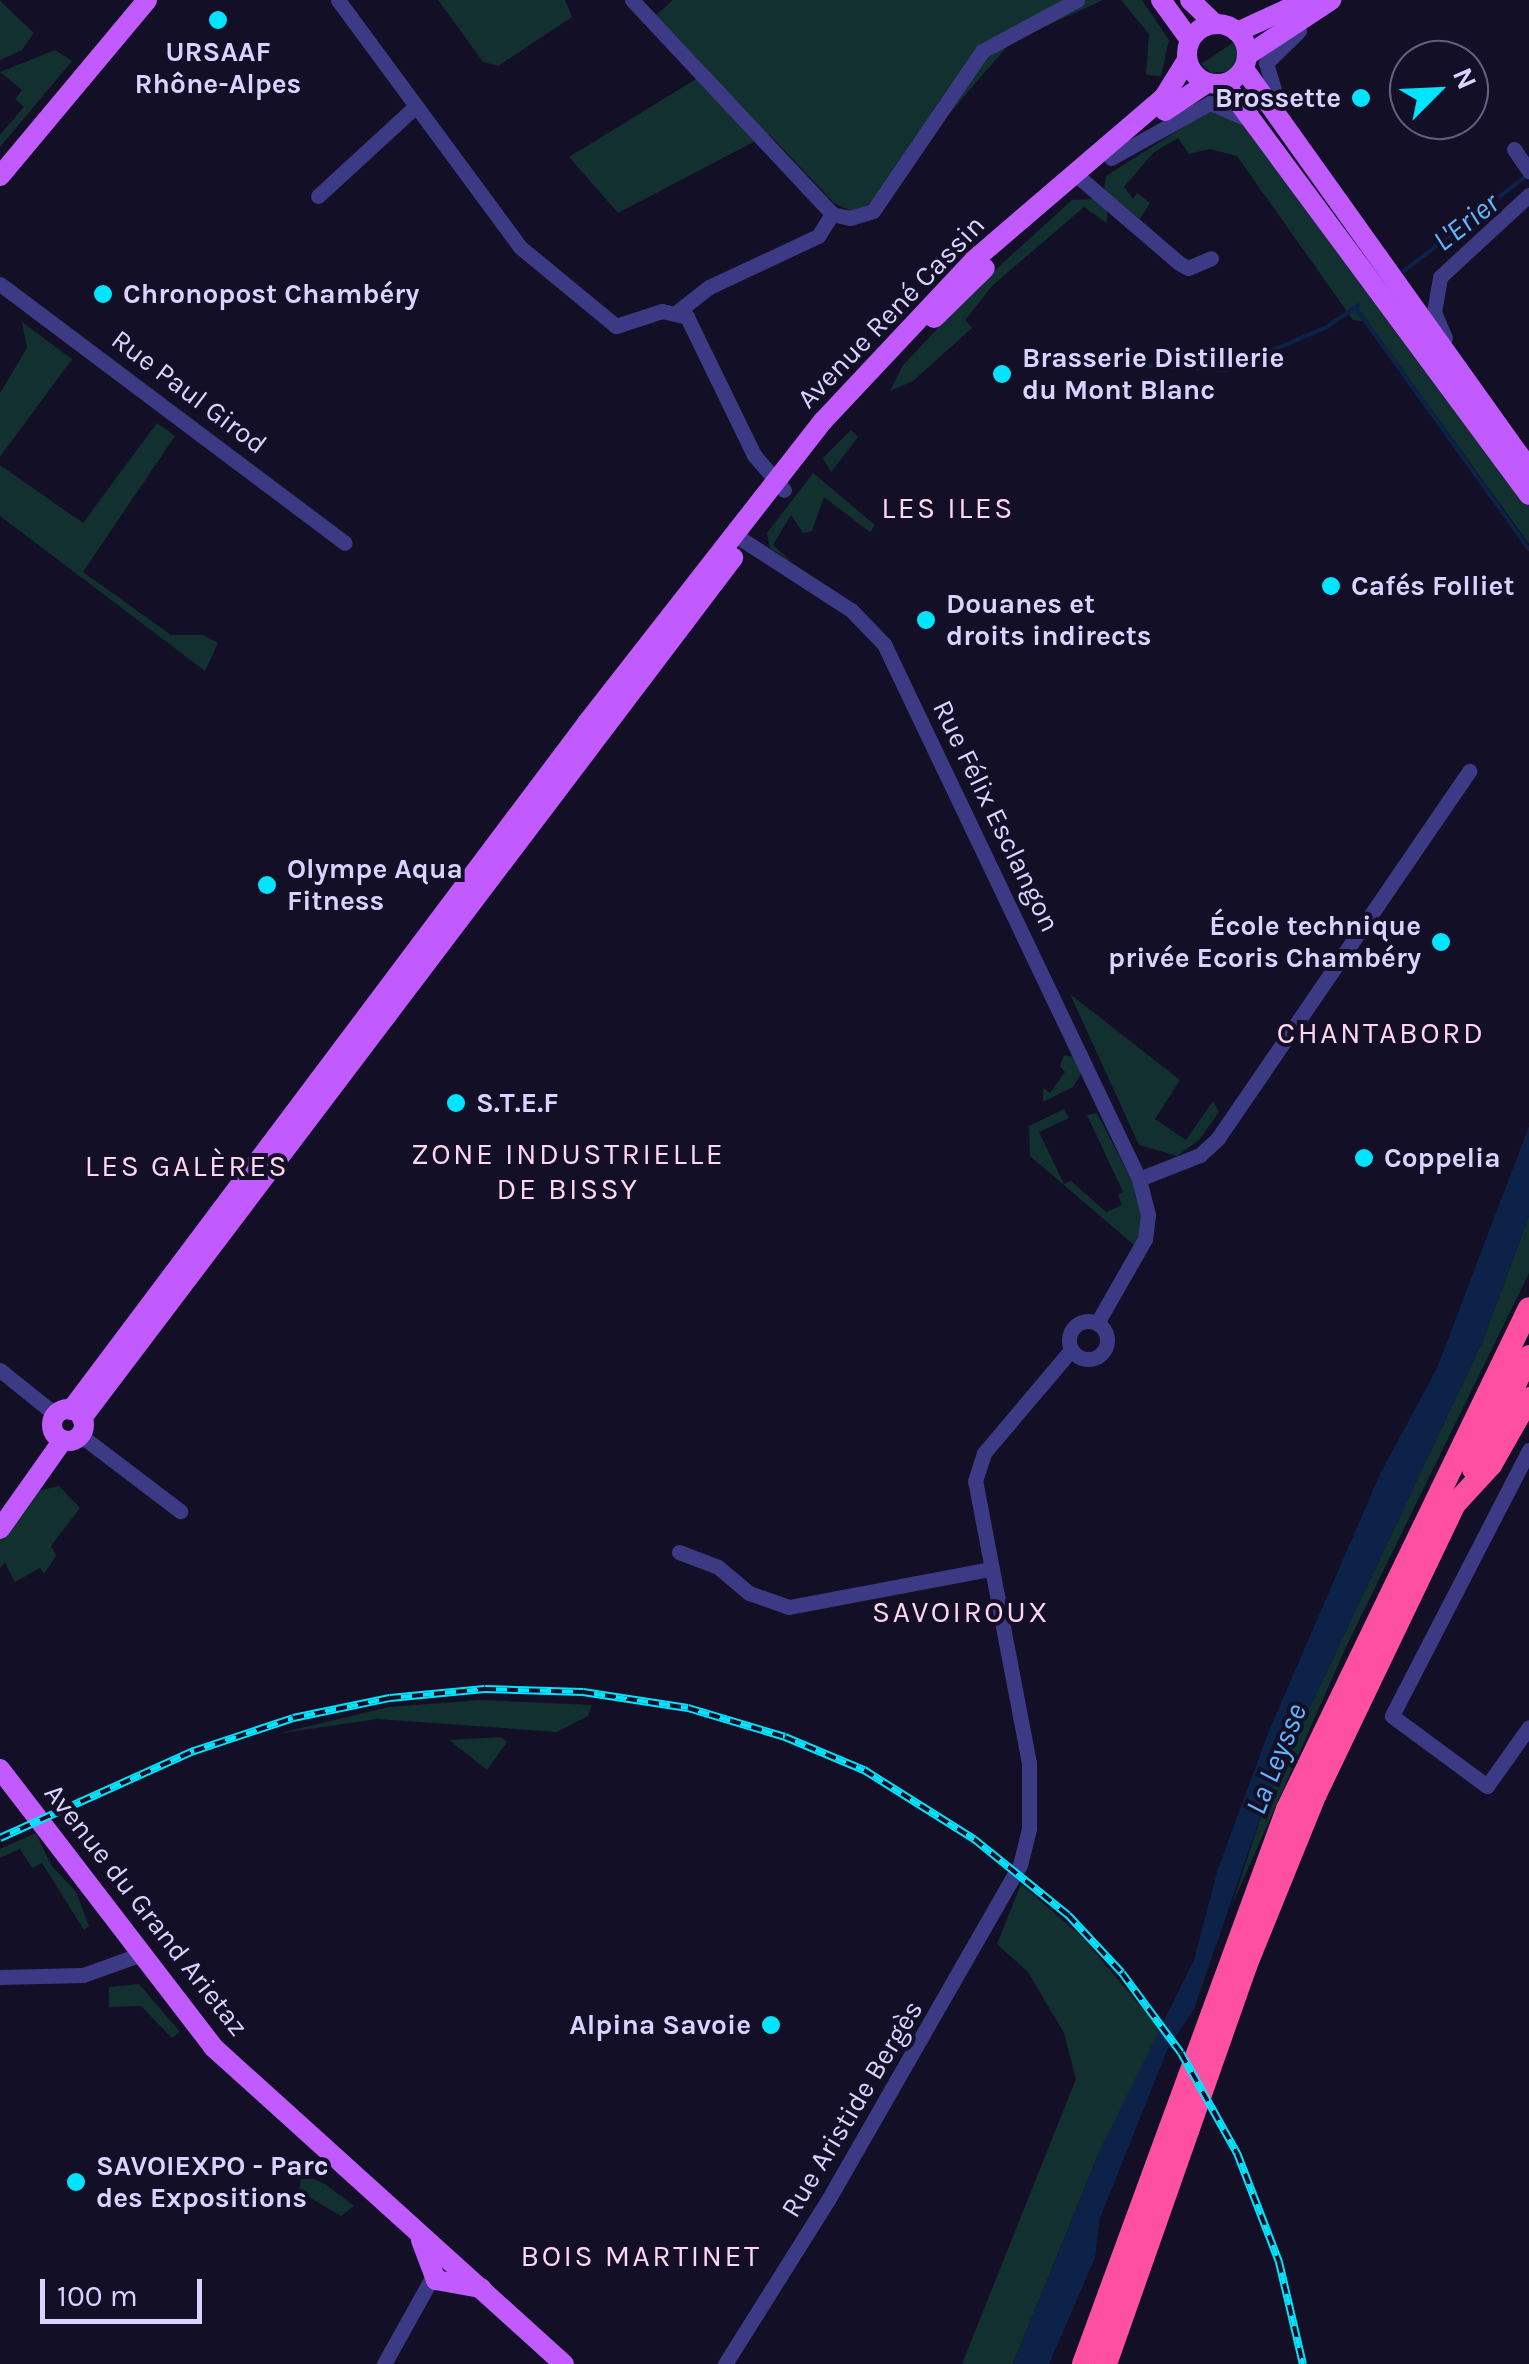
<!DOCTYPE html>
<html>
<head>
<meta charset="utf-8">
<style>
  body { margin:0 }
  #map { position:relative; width:1529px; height:2364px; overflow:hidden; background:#130f26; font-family:Karla,sans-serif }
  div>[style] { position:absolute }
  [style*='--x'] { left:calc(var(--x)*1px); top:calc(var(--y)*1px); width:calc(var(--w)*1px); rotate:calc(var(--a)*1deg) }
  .green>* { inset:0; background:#12302f }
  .water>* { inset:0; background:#0c2248 }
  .stream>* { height:4px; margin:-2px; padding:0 2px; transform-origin:2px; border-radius:2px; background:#0c2248 }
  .minor>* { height:15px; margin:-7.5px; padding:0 7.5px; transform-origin:7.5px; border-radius:7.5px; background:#3d3a85 }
  .minor>.ring { margin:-7.5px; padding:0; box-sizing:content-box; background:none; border:15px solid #3d3a85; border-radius:50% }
  .major>* { height:20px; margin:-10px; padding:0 10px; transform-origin:10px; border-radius:10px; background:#c25bff }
  .major>.ring { margin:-10px; padding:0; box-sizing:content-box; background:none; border:20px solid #c25bff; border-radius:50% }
  .highway>* { height:22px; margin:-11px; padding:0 11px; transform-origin:11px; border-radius:11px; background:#ff4fa3 }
  .rail>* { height:8px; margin-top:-4px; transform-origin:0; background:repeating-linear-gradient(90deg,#130f26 0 11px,#00e5ff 0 22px); box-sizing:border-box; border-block:2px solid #00e5ff }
  .dots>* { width:28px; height:28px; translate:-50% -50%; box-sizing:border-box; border:5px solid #130f26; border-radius:50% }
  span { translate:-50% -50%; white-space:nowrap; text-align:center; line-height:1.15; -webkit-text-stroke:8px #130f26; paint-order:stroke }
  .poi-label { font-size:28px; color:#d9d4ff; font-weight:700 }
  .right { translate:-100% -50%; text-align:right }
  .left { translate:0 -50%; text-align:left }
  .street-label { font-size:28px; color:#d9d4ff }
  .water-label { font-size:30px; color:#62b6ff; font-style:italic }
  .neighbourhood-label { font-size:30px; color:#ffd6f0; letter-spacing:2.5px }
  .north { position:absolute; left:1389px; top:40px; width:100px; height:100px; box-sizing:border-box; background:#130f26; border:2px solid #625e7d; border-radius:50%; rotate:66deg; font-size:28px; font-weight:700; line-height:40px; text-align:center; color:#d9d4ff }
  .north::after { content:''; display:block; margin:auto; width:35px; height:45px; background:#00e5ff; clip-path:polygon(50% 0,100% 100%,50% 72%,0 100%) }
  .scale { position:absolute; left:40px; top:2279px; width:162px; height:45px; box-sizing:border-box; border:5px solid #d9d4ff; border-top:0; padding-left:12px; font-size:30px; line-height:35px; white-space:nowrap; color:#d9d4ff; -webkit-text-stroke:8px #130f26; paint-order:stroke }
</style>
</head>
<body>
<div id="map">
  <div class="green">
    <i style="clip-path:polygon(438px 0,565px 0,572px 17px,498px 66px,483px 62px)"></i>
    <i style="clip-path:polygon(673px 0,1103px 0,1011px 42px,873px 202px,853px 212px,834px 203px,769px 134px,618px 213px,569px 157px,709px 71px,656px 15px)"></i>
    <i style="clip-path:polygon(1121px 0,1142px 0,1169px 40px,1161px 76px,1146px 75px,1149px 34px)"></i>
    <i style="clip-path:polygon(0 1px,34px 33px,21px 51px,0 60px)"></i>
    <i style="clip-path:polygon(1234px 42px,1238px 55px,1230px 71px,1212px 73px,1201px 64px)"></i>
    <i style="clip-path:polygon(55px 50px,72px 61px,0 147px,0 135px,24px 107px,15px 99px,22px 90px,0 72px)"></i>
    <i style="clip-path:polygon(1213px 108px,1239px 120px,1256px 142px,1529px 506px,1529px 544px,1368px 322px,1353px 320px,1237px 156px,1210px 149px,1189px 154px,1178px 138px,1153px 153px,1124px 187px,1133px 199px,1137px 193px,1150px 203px,1140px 219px,1104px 190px,1106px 176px)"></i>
    <i style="clip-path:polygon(1094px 199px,1107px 211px,1107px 223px,1084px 207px,993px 285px,965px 320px,972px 328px,913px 381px,890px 391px,903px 365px,983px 281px,1072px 200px)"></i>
    <i style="clip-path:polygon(22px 322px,72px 359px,0 457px,0 393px,27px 348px)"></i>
    <i style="clip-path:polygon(157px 423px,175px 436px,83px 572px,171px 635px,203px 635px,218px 643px,205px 671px,0 516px,0 465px,83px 523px)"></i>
    <i style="clip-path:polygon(851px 430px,858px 437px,831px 472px,823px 458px)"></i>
    <i style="clip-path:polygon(813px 473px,875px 525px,870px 532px,824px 497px,812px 531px,803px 533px,791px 515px,773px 545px,794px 564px,770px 548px,767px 533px)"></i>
    <i style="clip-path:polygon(1070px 994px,1180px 1080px,1155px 1119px,1186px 1140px,1213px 1101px,1219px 1112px,1199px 1140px,1177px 1156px,1139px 1145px)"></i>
    <i style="clip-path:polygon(1064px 1055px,1074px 1057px,1081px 1074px,1073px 1087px,1043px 1102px,1043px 1088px,1050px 1093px,1065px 1072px,1060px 1066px)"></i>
    <i style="clip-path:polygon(1064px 1109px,1069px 1118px,1039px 1132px,1064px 1184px,1071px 1181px,1106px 1212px,1122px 1205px,1118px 1195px,1123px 1192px,1087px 1115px,1097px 1113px,1141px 1199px,1142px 1230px,1134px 1245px,1030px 1156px,1029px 1126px)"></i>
    <i style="clip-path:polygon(1529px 1216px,1529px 1273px,1346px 1647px,1232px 1905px,1267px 1798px,1483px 1340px)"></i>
    <i style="clip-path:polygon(59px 1486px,80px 1508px,51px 1546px,56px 1556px,44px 1574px,40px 1568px,15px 1582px,5px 1563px,0 1568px,0 1538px,37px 1491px)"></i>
    <i style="clip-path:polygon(481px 1700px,592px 1705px,588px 1716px,557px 1732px,377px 1719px,276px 1734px,389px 1707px)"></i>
    <i style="clip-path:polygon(501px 1737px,507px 1742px,487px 1770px,449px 1740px)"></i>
    <i style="clip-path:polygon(36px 1833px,51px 1865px,76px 1892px,89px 1926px,84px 1930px,42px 1863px,32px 1868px,20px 1849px,0 1858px,0 1849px)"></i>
    <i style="clip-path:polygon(1021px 1884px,1083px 1938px,1161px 2031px,1101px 2148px,1013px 2364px,962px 2364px,1076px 2079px,1064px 2033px,1028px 1972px,997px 1944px)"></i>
    <i style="clip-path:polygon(139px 1984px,180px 2032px,172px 2038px,141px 2006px,109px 2007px,109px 1987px)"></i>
    <i style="clip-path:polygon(302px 2174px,325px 2184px,354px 2206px,341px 2216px,299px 2191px)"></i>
  </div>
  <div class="water">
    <i style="clip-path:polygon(1529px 1126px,1529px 1216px,1483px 1340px,1267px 1798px,1194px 2009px,1168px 2048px,1100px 2218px,1095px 2258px,1049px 2364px,1013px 2364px,1101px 2148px,1194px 1960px,1217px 1872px,1268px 1733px,1380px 1474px,1437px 1368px)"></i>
  </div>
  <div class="stream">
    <i style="--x:1404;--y:271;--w:155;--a:-37.9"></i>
    <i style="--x:1355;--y:307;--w:298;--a:54.3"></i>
    <i style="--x:1134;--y:365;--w:92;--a:3.1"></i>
    <i style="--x:1226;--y:370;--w:110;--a:-23.1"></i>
    <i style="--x:1327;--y:327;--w:38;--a:-35"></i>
  </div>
  <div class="minor">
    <i style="--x:338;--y:0;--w:307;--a:53.6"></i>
    <i style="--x:520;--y:247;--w:124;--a:39.5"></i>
    <i style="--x:616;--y:326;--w:48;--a:-18.1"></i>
    <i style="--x:662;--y:311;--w:26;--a:13"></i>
    <i style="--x:687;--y:317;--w:153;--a:64.1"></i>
    <i style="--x:754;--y:455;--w:46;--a:49.4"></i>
    <i style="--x:632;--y:0;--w:293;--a:46.9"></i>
    <i style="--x:832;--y:214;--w:26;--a:122"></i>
    <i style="--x:818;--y:236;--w:120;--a:154.9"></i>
    <i style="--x:709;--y:287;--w:39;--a:142"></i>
    <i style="--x:1279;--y:106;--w:45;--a:-106.8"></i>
    <i style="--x:1266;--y:63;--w:46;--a:-44.1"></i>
    <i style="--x:1514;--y:149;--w:27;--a:56"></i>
    <i style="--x:1111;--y:158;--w:113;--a:-29.1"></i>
    <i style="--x:1210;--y:103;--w:38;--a:23"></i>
    <i style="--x:1074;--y:173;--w:138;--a:40.6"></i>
    <i style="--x:1179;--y:263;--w:10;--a:29"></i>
    <i style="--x:1188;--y:268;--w:25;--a:-23"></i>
    <i style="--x:318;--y:196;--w:133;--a:-42.6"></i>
    <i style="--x:832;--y:214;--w:18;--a:13"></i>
    <i style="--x:850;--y:218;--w:24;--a:-17"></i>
    <i style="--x:873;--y:211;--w:194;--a:-55.7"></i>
    <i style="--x:982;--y:51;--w:108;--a:-28.2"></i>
    <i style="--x:0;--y:284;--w:431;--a:36.9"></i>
    <i style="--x:1445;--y:338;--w:28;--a:-113"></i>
    <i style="--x:1434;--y:312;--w:36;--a:-80"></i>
    <i style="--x:1440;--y:277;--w:121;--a:-42.7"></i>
    <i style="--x:735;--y:535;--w:138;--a:32.9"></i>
    <i style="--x:851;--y:610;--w:47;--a:45.9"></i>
    <i style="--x:884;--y:644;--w:593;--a:64.52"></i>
    <i style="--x:1139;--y:1179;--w:37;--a:76"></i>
    <i style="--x:1148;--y:1215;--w:24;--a:97"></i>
    <i style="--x:1145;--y:1239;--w:97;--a:119.7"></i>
    <i style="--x:1139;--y:1179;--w:66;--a:-21.5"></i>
    <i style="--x:1200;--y:1155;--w:25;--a:-43"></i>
    <i style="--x:1218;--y:1138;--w:445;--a:-55.6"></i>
    <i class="ring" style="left:1069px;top:1321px;width:23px;height:23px"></i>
    <i style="--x:0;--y:1370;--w:72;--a:38.8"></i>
    <i style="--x:80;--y:1435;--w:126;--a:37.2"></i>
    <i style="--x:1529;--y:1450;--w:299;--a:117.3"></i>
    <i style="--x:1392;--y:1716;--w:118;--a:36.4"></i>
    <i style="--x:1487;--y:1786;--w:72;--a:-54.6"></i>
    <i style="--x:679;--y:1552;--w:42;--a:21"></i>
    <i style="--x:718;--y:1567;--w:40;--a:40"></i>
    <i style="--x:749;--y:1593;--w:42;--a:19.3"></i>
    <i style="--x:789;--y:1607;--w:206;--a:-10.7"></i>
    <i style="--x:0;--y:1977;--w:83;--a:-1.4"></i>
    <i style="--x:83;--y:1975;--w:59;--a:-19.7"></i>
    <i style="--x:384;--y:2364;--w:101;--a:-60.9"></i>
    <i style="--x:725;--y:2364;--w:194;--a:-57.9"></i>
    <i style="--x:828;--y:2200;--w:386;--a:-60.2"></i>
    <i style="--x:1020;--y:1865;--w:38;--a:-76"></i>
    <i style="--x:1029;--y:1828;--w:65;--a:-90"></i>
    <i style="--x:1029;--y:1763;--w:287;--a:-100.8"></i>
    <i style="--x:975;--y:1481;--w:29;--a:-72"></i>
    <i style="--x:984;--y:1453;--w:135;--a:-49.8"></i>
  </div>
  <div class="major">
    <i style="--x:1161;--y:0;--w:49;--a:54.1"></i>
    <i style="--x:1190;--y:0;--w:35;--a:44"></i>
    <i class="ring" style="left:1187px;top:24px;width:40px;height:40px"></i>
    <i style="--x:1237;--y:32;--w:77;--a:-24.6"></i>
    <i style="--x:1248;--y:55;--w:100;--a:-33.5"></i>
    <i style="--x:1244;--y:69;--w:491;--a:54.5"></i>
    <i style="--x:1225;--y:84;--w:511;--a:53.51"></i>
    <i style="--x:1165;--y:111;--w:50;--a:-33.7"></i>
    <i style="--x:0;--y:176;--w:229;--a:-50.1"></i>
    <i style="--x:934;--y:318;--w:71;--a:-44.4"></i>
    <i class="ring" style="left:52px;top:1409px;width:12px;height:12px"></i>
    <i style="--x:71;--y:1410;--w:859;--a:-53.09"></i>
    <i style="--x:587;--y:723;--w:383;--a:-52"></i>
    <i style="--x:823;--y:421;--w:221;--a:-46.8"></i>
    <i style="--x:974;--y:260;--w:250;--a:-40.6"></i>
    <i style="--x:1164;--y:97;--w:44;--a:-58.1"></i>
    <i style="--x:82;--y:1418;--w:1079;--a:-52.88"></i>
    <i style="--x:0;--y:1529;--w:109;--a:-54.7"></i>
    <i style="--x:0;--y:1769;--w:350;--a:52.5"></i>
    <i style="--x:213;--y:2047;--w:473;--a:42.1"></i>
    <i style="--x:421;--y:2240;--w:43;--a:69.4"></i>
    <i style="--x:436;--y:2280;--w:46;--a:10.1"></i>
  </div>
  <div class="highway">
    <i style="--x:1473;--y:1469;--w:126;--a:-63.6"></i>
    <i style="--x:1083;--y:2364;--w:591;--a:-69.82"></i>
    <i style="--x:1287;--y:1809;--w:556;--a:-64.22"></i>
    <i style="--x:1106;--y:2364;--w:422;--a:-70.6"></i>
    <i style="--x:1246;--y:1966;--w:186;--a:-67.9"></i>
    <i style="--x:1316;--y:1794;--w:322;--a:-64.4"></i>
    <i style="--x:1455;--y:1504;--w:53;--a:-47.3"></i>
    <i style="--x:1491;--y:1465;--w:77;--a:-60.4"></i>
  </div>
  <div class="rail">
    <i style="--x:0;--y:1838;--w:213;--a:-24.2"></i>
    <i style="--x:194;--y:1751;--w:104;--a:-18.4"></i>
    <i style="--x:293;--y:1718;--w:99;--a:-11.7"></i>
    <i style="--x:390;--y:1698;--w:95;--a:-5.4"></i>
    <i style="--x:485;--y:1689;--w:98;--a:1.8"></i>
    <i style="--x:583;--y:1692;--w:106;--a:8.7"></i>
    <i style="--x:688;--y:1708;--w:101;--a:16.6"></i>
    <i style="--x:785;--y:1737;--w:86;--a:22.7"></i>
    <i style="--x:864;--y:1770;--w:130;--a:32.1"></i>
    <i style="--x:974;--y:1839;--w:121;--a:39"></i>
    <i style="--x:1068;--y:1915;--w:79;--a:47"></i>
    <i style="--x:1122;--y:1973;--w:99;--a:53.6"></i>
    <i style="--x:1181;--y:2053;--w:115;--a:60.8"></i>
    <i style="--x:1237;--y:2153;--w:117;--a:68.9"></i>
    <i style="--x:1279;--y:2262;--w:105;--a:76.8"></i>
  </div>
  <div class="dots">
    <i style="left:218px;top:20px;background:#00e5ff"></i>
    <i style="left:1361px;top:98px;background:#00e5ff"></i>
    <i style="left:103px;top:294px;background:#00e5ff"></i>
    <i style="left:1002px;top:374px;background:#00e5ff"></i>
    <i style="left:1331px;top:586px;background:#00e5ff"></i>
    <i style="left:926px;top:620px;background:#00e5ff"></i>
    <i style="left:267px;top:885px;background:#00e5ff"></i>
    <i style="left:1441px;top:942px;background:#00e5ff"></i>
    <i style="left:456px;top:1103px;background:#00e5ff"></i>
    <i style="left:1364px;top:1158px;background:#00e5ff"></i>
    <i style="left:771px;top:2025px;background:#00e5ff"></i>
    <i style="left:76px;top:2182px;background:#00e5ff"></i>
  </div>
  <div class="poi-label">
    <span style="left:218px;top:68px">URSAAF<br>Rhône-Alpes</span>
    <span class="right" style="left:1341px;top:98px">Brossette</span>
    <span class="left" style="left:123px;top:294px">Chronopost Chambéry</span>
    <span class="left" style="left:1022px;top:374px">Brasserie Distillerie<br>du Mont Blanc</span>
    <span class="left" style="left:1351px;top:586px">Cafés Folliet</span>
    <span class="left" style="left:946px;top:620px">Douanes et<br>droits indirects</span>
    <span class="left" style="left:287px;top:885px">Olympe Aqua<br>Fitness</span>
    <span class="right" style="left:1421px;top:942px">École technique<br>privée Ecoris Chambéry</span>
    <span class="left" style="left:476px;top:1103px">S.T.E.F</span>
    <span class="left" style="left:1384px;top:1158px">Coppelia</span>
    <span class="right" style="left:751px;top:2025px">Alpina Savoie</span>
    <span class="left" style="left:96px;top:2182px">SAVOIEXPO - Parc<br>des Expositions</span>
  </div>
  <div class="street-label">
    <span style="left:891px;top:312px;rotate:-46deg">Avenue René Cassin</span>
    <span style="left:189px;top:392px;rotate:37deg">Rue Paul Girod</span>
    <span style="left:996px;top:816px;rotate:64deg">Rue Félix Esclangon</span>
    <span style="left:146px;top:1910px;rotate:52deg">Avenue du Grand Arietaz</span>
    <span style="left:852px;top:2109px;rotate:-59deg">Rue Aristide Bergès</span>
  </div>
  <div class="water-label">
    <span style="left:1466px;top:222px;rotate:-38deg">L'Erier</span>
    <span style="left:1276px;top:1759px;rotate:-68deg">La Leysse</span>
  </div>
  <div class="neighbourhood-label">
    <span style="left:948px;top:508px">LES ILES</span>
    <span style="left:1381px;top:1033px">CHANTABORD</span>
    <span style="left:568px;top:1171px">ZONE INDUSTRIELLE<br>DE BISSY</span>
    <span style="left:187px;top:1166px">LES GALÈRES</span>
    <span style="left:961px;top:1612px">SAVOIROUX</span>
    <span style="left:641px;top:2256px">BOIS MARTINET</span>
  </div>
  <div class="north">N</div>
  <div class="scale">100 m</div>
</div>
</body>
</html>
